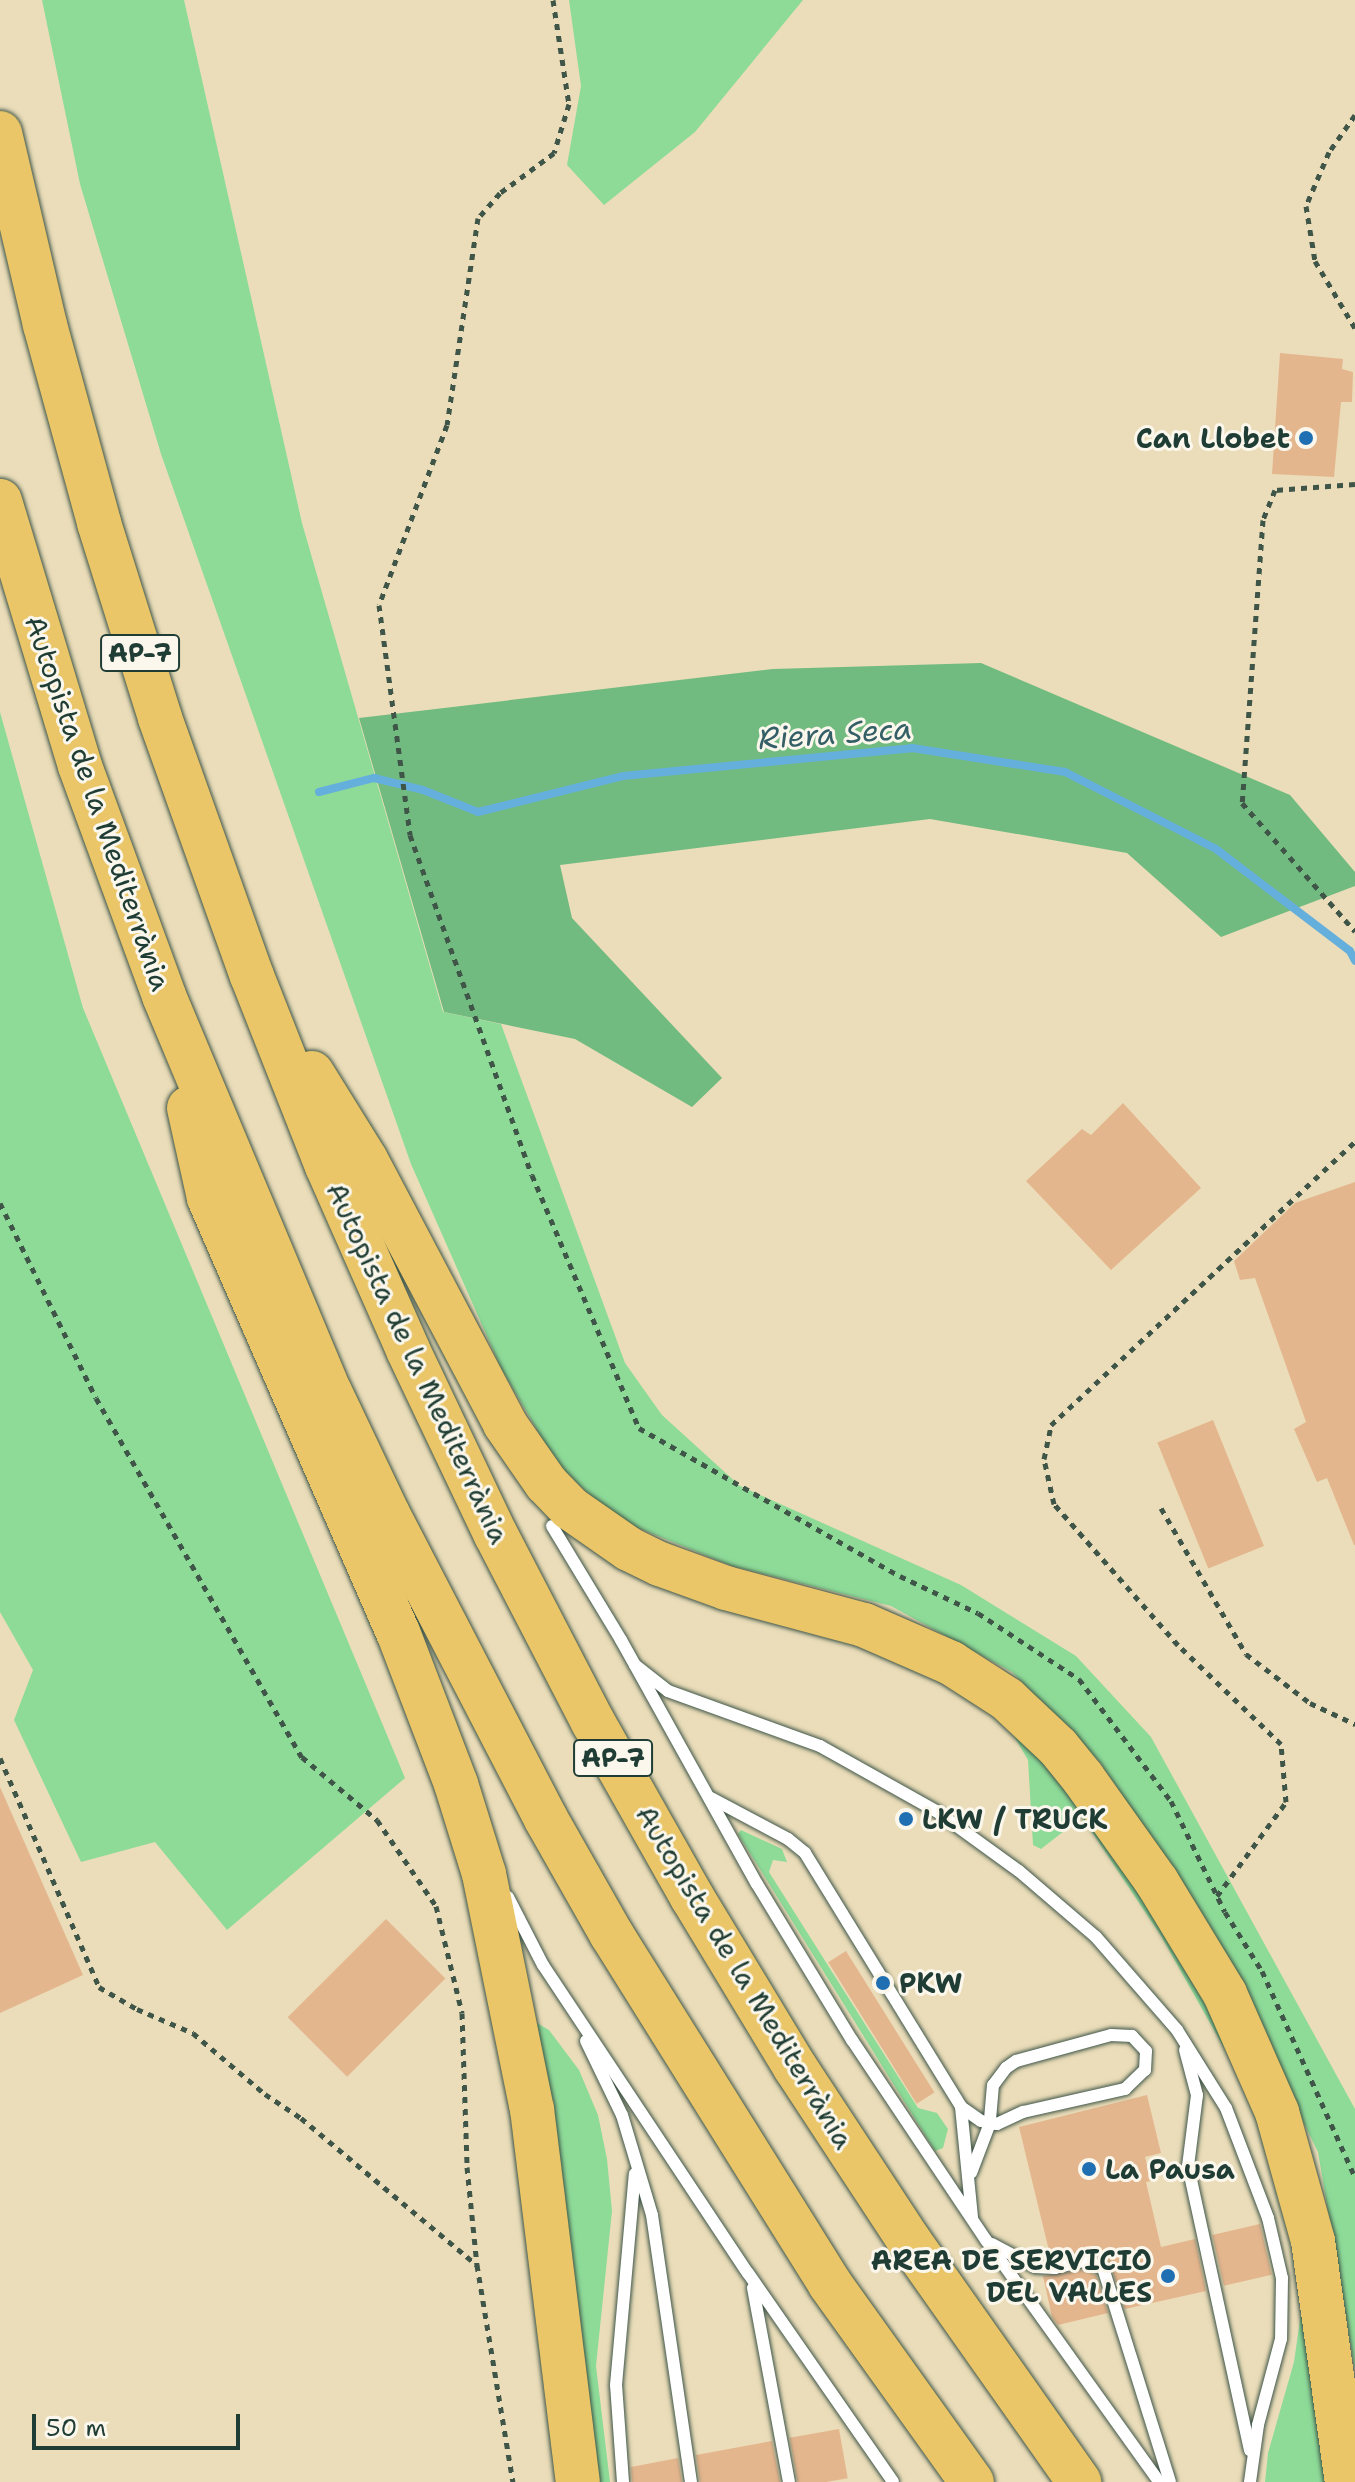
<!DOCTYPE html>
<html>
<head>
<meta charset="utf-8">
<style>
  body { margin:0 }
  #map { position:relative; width:1355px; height:2482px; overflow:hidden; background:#ebddb9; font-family:"Shantell Sans",sans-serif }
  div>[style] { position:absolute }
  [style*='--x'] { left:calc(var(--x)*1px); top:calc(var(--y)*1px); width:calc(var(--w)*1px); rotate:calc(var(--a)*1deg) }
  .green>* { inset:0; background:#8edb98 }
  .forest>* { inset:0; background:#72bb80 }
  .stream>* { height:8px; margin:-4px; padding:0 4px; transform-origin:4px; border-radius:4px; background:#65afdd }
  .building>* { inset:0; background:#e4b68e; transform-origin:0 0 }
  .path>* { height:5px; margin-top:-2.5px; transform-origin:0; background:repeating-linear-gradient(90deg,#3e5548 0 6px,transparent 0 12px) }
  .roads { filter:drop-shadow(0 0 2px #3e5548) drop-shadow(0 0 2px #3e5548) }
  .service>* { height:12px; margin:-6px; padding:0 6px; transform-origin:6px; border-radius:6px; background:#fff }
  .motorway>* { height:44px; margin:-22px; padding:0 22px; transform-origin:22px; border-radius:22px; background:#eac669 }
  .dots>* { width:22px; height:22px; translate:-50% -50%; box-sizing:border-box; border:4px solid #fbf7ec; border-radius:50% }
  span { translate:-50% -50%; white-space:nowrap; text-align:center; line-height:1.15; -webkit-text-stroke:6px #fbf7ec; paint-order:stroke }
  .shield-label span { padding:2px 6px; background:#fbf7ec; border:2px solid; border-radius:6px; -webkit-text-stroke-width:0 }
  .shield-label { font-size:26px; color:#1f3d34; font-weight:700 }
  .poi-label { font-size:28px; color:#1f3d34; font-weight:700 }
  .right { translate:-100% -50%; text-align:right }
  .left { translate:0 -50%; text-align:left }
  .street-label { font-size:28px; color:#1f3d34 }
  .water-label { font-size:30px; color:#345f67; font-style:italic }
  .scale { position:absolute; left:32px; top:2414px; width:208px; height:36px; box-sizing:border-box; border:4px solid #1f3d34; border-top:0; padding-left:10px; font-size:24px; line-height:28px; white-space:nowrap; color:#1f3d34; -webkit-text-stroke:6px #fbf7ec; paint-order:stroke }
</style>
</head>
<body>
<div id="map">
  <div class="green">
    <i style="clip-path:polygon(42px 0,184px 0,302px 523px,443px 1012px,501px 1024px,625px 1363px,662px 1415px,740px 1486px,961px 1585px,1076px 1656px,1151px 1737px,1355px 2109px,1355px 2370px,1318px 2152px,1196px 1903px,1099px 1761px,1012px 1672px,891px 1606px,732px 1566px,616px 1519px,557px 1464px,501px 1368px,411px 1164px,161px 454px,80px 184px)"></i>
    <i style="clip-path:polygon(569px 0,803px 0,695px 132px,604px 205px,567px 165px,581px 86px)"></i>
    <i style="clip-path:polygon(0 712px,83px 1008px,405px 1778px,227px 1930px,155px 1842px,81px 1862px,14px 1720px,33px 1670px,0 1612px)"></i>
    <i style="clip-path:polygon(1029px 1735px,1070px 1784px,1212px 2002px,1283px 2164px,1331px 2482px,1265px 2482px,1268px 2453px,1294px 2362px,1301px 2313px,1294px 2253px,1274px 2167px,1237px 2071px,1161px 1936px,1082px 1817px,1041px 1849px,1033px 1845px,1028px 1760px,1015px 1738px)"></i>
    <i style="clip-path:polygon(741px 1830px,782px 1849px,787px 1862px,773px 1860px,769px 1872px,918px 2108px,937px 2113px,948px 2129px,943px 2148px,935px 2151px,738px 1834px)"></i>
    <i style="clip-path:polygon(537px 2023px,549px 2030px,579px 2070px,598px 2115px,607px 2159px,612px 2211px,596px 2366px,610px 2482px,590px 2482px,543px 2113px)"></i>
  </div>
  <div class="forest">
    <i style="clip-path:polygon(981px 663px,1290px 795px,1355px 872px,1355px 886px,1221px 937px,1127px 853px,930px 819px,560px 865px,572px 918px,722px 1078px,692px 1107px,575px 1039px,444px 1012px,359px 718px,773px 669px)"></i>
  </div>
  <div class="stream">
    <i style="--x:319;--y:792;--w:57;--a:-14.3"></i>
    <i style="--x:374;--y:778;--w:50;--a:13.8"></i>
    <i style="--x:423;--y:790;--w:59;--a:21.8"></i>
    <i style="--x:478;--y:812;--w:149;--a:-13.9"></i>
    <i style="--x:623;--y:776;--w:290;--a:-5.5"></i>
    <i style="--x:912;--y:748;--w:155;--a:8.9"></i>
    <i style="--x:1065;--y:772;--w:169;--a:27"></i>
    <i style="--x:1216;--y:849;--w:168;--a:37.3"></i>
    <i style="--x:1350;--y:951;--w:11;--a:63"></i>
  </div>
  <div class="building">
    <i style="clip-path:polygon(1280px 353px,1343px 359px,1342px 369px,1353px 372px,1352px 402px,1341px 402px,1334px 477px,1272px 474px)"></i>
    <i style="clip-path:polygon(1123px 1103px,1201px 1188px,1111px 1270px,1026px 1181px,1082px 1129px,1091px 1135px)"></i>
    <i style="clip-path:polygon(1355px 1182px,1355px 1545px,1354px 1545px,1327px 1478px,1317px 1482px,1294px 1429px,1306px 1422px,1255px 1278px,1240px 1280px,1234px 1261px,1295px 1203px)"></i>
    <i style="left:1213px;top:1420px;width:136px;height:60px;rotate:68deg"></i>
    <i style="clip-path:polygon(0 1787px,83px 1975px,0 2013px)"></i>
    <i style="left:386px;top:1919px;width:84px;height:139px;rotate:45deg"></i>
    <i style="left:846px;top:1951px;width:167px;height:21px;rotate:58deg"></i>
    <i style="clip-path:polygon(1147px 2095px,1161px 2153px,1145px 2157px,1151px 2181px,1146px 2182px,1161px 2247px,1195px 2239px,1206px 2291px,1125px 2309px,1109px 2261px,1082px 2252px,1051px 2259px,1019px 2127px)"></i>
    <i style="left:1260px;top:2224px;width:52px;height:49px;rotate:77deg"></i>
    <i style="clip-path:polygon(1083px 2270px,1096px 2275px,1108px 2313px,1058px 2325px,1052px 2317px,1043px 2276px)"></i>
    <i style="left:839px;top:2429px;width:50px;height:50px;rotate:80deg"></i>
    <i style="clip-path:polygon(772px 2441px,780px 2482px,700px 2482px,696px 2455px)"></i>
    <i style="clip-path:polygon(678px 2458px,682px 2482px,632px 2482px,631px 2467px)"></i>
  </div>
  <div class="path">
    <i style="--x:553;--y:0;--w:105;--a:81.3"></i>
    <i style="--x:569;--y:104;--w:51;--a:107"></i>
    <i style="--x:554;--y:153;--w:67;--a:143.5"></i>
    <i style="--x:500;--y:193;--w:33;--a:131"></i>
    <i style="--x:478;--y:218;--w:209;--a:98.5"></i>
    <i style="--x:447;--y:425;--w:192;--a:110.7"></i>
    <i style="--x:379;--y:605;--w:232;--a:82.3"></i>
    <i style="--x:410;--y:835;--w:361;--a:70.3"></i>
    <i style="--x:532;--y:1175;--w:275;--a:67.1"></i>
    <i style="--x:639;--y:1428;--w:300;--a:29.6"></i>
    <i style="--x:900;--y:1576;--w:86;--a:25.4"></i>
    <i style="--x:978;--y:1613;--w:121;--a:33.2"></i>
    <i style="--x:1079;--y:1679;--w:153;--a:53"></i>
    <i style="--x:1171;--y:1801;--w:123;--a:64.1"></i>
    <i style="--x:1225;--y:1912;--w:70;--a:57.9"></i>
    <i style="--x:1262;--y:1971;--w:226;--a:65.7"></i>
    <i style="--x:1355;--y:115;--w:45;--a:125.1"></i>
    <i style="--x:1329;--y:152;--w:59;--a:113.1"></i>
    <i style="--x:1306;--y:206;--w:56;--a:80.7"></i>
    <i style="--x:1315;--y:261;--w:78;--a:59.2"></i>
    <i style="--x:1355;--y:484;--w:80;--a:175.7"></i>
    <i style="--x:1275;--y:490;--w:32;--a:112"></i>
    <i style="--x:1263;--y:520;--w:284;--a:94.2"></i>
    <i style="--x:1242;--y:803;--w:171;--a:48.6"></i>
    <i style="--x:0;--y:1203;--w:217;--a:63.8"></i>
    <i style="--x:96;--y:1398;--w:414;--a:60.2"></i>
    <i style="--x:302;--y:1757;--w:98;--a:40"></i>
    <i style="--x:377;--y:1820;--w:104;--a:55.5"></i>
    <i style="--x:436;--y:1906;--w:110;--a:76.3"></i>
    <i style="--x:462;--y:2013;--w:154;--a:88.1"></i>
    <i style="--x:467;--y:2167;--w:99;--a:84.2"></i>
    <i style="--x:477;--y:2265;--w:220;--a:80.6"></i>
    <i style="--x:1161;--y:1508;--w:169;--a:59.8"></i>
    <i style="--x:1246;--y:1654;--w:81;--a:37.4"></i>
    <i style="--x:1310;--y:1703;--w:50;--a:25"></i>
    <i style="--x:0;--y:1758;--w:249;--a:66.6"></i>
    <i style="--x:99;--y:1987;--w:44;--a:30.1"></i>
    <i style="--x:137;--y:2009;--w:61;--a:23.2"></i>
    <i style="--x:193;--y:2033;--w:94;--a:40.3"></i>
    <i style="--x:265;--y:2094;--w:43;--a:33.7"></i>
    <i style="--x:301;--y:2118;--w:229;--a:39.9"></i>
    <i style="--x:1217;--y:1896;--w:117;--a:-53.7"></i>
    <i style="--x:1286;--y:1802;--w:58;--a:-94.9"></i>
    <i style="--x:1281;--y:1744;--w:143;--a:-136.1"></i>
    <i style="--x:1178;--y:1645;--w:188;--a:-131.3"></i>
    <i style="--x:1054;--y:1504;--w:46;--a:-102.5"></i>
    <i style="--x:1044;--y:1459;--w:35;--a:-78"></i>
    <i style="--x:1051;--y:1425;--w:415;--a:-43"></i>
  </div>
  <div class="roads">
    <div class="service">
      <i style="--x:552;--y:1526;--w:133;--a:58.8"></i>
      <i style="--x:621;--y:1640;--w:279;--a:60.9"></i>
      <i style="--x:757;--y:1884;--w:183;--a:58.7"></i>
      <i style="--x:852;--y:2040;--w:241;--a:56.2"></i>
      <i style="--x:986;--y:2240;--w:297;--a:54.4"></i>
      <i style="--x:635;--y:1665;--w:42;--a:38.2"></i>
      <i style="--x:668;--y:1691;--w:162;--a:19.9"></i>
      <i style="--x:820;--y:1746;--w:133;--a:29.3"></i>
      <i style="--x:936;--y:1811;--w:102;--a:35.9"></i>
      <i style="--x:1019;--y:1871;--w:101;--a:40.6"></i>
      <i style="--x:1096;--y:1937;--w:123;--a:48.9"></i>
      <i style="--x:1177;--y:2030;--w:92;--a:57.9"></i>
      <i style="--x:1226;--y:2108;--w:118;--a:69.1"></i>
      <i style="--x:1268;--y:2218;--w:62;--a:76.9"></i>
      <i style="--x:1282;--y:2278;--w:61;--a:90.9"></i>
      <i style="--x:1281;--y:2339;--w:89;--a:105"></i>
      <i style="--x:1258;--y:2425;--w:58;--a:98"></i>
      <i style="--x:711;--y:1798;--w:87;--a:28"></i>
      <i style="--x:788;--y:1839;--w:22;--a:39"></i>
      <i style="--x:805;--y:1853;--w:298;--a:58.4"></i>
      <i style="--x:961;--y:2107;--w:111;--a:84.3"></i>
      <i style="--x:508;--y:1897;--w:76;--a:62.8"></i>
      <i style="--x:543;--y:1965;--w:370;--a:56.4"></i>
      <i style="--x:748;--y:2273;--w:254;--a:55.2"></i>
      <i style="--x:586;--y:2041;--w:82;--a:64.1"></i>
      <i style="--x:622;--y:2115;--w:104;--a:73.3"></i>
      <i style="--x:652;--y:2215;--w:270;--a:81.7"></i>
      <i style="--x:1185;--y:2050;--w:47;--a:75.1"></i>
      <i style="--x:1197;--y:2095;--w:72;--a:97.2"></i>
      <i style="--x:1188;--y:2166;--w:291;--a:77.7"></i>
      <i style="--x:961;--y:2107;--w:24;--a:35"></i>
      <i style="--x:981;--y:2121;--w:9;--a:13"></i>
      <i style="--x:990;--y:2123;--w:7;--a:8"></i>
      <i style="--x:997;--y:2124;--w:29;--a:-25"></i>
      <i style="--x:1023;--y:2112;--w:105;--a:-12.7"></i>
      <i style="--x:1125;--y:2089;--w:28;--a:-44"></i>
      <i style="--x:1145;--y:2070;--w:19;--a:-87"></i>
      <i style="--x:1146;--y:2051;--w:21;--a:-133"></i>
      <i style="--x:1132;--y:2036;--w:21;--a:-177"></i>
      <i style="--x:1111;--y:2035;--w:98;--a:164.7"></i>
      <i style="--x:1016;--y:2061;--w:12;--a:145"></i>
      <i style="--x:1006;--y:2068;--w:21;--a:127"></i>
      <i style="--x:993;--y:2085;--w:38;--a:95"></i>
      <i style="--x:990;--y:2123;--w:53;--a:110.8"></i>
      <i style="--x:992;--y:2244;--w:49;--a:28.1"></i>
      <i style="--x:1035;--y:2267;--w:20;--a:3"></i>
      <i style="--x:1055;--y:2268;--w:29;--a:-14"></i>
      <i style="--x:1083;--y:2261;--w:21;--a:19"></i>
      <i style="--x:1103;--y:2268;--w:224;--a:72.6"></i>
      <i style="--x:753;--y:2288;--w:197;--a:79.5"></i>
      <i style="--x:623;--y:2482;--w:97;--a:-94.1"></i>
      <i style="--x:616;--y:2385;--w:212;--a:-84.9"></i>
    </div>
    <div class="motorway">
      <i style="--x:0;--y:133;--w:197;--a:76.8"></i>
      <i style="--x:45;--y:325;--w:205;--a:74.7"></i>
      <i style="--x:99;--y:523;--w:204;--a:72.6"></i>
      <i style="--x:160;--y:718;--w:274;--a:70.4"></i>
      <i style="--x:252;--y:976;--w:204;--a:68.5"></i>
      <i style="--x:327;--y:1166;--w:201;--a:66.2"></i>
      <i style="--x:408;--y:1350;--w:205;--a:64.6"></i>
      <i style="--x:496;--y:1535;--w:211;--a:62.6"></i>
      <i style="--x:593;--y:1722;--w:201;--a:60.5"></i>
      <i style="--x:692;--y:1897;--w:199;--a:58.8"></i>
      <i style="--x:795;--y:2067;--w:209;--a:56.7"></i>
      <i style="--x:910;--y:2242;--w:294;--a:54.8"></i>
      <i style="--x:0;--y:501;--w:277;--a:73.2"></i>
      <i style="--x:80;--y:766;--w:245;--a:69.9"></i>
      <i style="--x:164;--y:996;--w:429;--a:67.3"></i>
      <i style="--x:330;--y:1392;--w:135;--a:64.6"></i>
      <i style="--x:388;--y:1514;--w:343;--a:62.6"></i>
      <i style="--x:546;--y:1819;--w:133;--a:60.4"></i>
      <i style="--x:612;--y:1935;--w:411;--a:58"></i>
      <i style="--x:830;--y:2284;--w:244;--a:54.4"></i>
      <i style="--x:312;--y:1073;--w:102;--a:58.2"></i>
      <i style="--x:366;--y:1160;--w:298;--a:62.2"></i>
      <i style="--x:505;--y:1424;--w:72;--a:55.2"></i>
      <i style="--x:546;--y:1483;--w:35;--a:46"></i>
      <i style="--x:570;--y:1508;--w:72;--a:34.8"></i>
      <i style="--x:629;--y:1549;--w:34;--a:26"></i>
      <i style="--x:660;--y:1564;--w:70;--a:20"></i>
      <i style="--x:726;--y:1588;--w:143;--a:15"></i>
      <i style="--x:864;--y:1625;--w:95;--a:23.6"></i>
      <i style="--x:951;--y:1663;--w:67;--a:32.7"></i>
      <i style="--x:1007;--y:1699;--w:70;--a:43.3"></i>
      <i style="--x:1058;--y:1747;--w:40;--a:51"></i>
      <i style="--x:1083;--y:1778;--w:128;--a:54.6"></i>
      <i style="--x:1157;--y:1882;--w:131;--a:58.7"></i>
      <i style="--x:1225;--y:1994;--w:129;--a:66.2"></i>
      <i style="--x:1277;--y:2112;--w:134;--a:74.4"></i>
      <i style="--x:1313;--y:2241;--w:243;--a:82"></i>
      <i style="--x:189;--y:1108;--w:92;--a:77.5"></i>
      <i style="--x:209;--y:1198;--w:473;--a:66.5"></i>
      <i style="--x:398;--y:1632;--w:163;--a:69.1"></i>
      <i style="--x:456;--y:1784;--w:94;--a:72.7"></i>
      <i style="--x:484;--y:1874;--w:240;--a:78.5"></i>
      <i style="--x:532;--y:2109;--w:376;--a:83"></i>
    </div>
  </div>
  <div class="dots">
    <i style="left:1306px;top:438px;background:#1f6fb2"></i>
    <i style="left:906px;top:1819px;background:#1f6fb2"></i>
    <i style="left:883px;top:1983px;background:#1f6fb2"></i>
    <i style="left:1089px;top:2169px;background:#1f6fb2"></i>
    <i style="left:1168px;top:2276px;background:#1f6fb2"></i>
  </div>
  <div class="shield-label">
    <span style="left:140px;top:653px">AP-7</span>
    <span style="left:613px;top:1758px">AP-7</span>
  </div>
  <div class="poi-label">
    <span class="right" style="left:1290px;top:438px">Can Llobet</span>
    <span class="left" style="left:922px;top:1819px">LKW / TRUCK</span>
    <span class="left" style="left:899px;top:1983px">PKW</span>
    <span class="left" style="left:1105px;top:2169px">La Pausa</span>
    <span class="right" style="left:1152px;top:2276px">AREA DE SERVICIO<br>DEL VALLES</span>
  </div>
  <div class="street-label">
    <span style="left:98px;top:803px;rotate:71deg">Autopista de la Mediterrània</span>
    <span style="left:418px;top:1363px;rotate:65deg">Autopista de la Mediterrània</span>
    <span style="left:745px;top:1977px;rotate:59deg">Autopista de la Mediterrània</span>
  </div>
  <div class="water-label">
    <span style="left:835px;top:734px;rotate:-4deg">Riera Seca</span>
  </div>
  <div class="scale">50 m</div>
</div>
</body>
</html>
